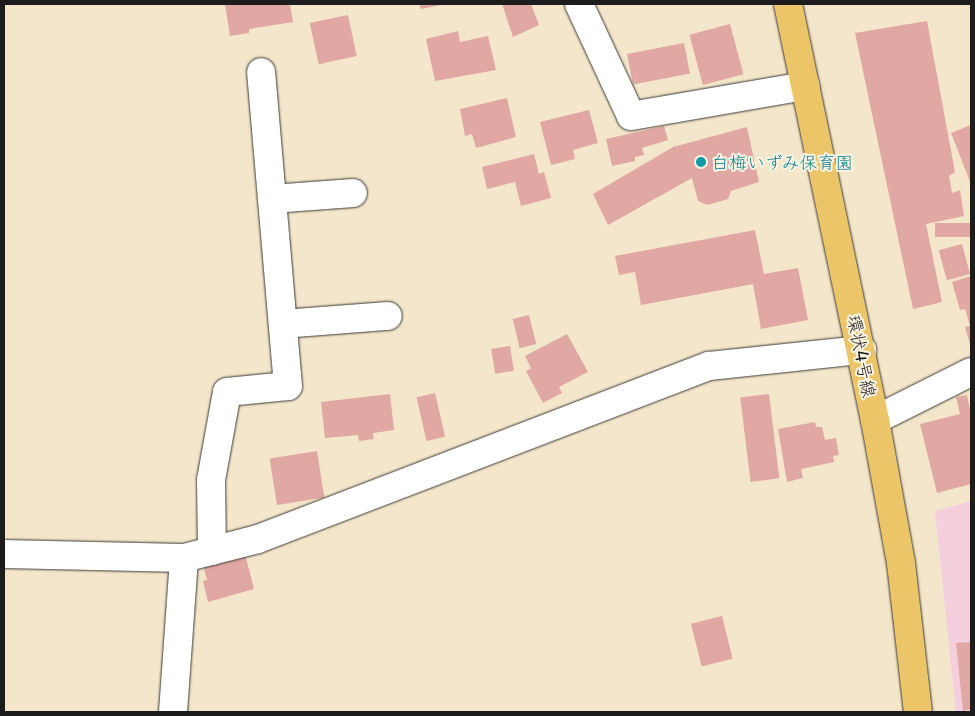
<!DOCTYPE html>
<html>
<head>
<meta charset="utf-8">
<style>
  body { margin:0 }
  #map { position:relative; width:975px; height:716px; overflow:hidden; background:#f3e6ca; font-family:"Playpen Sans","Klee One",sans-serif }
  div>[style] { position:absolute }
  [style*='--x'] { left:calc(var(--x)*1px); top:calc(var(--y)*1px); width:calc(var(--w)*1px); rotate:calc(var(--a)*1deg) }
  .built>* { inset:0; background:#f3cfde }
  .building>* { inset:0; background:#e0a7a3; transform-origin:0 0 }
  .roads { filter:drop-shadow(0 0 1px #3c3a36) drop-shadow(0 0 1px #3c3a36) }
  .minor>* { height:28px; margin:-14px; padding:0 14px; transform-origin:14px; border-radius:14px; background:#fff }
  .major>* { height:28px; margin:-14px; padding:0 14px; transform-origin:14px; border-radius:14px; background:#edc569 }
  .dots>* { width:14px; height:14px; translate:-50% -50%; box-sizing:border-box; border:2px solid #fcf5e5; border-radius:50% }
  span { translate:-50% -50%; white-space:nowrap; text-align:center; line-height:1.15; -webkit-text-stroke:4px #fcf5e5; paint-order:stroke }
  .culture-label { font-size:18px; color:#0d838f }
  .left { translate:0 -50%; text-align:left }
  .street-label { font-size:18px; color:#1c1c1c }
  .frame { position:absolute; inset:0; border:5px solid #1c1c1c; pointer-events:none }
</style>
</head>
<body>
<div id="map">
  <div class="built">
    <i style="clip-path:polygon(971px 501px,971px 712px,956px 712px,935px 511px)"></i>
  </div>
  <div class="building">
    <i style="clip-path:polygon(225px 4px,290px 4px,293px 22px,249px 29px,249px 33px,230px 36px)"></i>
    <i style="clip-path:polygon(419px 4px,441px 4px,441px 5px,421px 9px)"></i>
    <i style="clip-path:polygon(502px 4px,531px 4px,539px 25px,513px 37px)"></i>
    <i style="left:348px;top:15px;width:42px;height:39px;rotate:78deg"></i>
    <i style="clip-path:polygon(927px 21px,955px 172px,949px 176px,952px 193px,960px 190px,964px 216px,926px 224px,942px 302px,913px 309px,855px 33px)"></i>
    <i style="left:730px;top:24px;width:52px;height:42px;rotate:75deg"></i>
    <i style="clip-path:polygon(458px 31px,460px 42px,488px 36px,496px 70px,435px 81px,426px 39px)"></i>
    <i style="left:684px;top:43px;width:31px;height:58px;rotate:79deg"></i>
    <i style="clip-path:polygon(507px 98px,516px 137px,476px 148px,472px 134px,465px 136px,460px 109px)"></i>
    <i style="clip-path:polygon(589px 110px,598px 143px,573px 150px,575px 159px,551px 165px,540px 122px)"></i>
    <i style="clip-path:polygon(971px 125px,971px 184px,951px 133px)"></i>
    <i style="clip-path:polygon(664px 126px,668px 140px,642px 148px,644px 155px,635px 157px,635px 161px,612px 166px,606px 139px)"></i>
    <i style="clip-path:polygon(747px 127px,759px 182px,731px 191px,728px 199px,707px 205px,698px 201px,692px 178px,608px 225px,593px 194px,673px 147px)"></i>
    <i style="clip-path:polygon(534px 154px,539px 174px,544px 172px,551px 198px,521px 206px,515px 182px,487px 189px,482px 167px)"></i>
    <i style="left:971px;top:223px;width:14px;height:36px;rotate:90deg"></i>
    <i style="clip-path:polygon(755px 230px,764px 274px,798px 268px,808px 320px,761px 329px,753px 284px,641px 305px,635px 272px,619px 275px,615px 256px)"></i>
    <i style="left:962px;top:244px;width:31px;height:24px;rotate:75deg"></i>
    <i style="clip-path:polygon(971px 276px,971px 348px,965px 327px,970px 326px,965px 309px,960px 310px,952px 282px)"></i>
    <i style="left:529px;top:315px;width:30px;height:17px;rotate:76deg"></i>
    <i style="clip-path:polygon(567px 334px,588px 372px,559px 387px,562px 393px,543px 403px,526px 371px,531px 368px,525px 356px)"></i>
    <i style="left:510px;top:346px;width:25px;height:19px;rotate:81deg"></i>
    <i style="left:435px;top:393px;width:45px;height:19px;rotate:77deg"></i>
    <i style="clip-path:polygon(390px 394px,394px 430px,373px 433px,374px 439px,359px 441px,358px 435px,325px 438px,321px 402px)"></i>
    <i style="left:769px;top:394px;width:85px;height:29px;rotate:83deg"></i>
    <i style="clip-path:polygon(967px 395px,971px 414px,971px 484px,937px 493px,920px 424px,960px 414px,956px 397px)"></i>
    <i style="clip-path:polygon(815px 422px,816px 427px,822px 427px,825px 440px,836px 438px,839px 455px,833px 456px,834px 462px,801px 469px,803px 478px,787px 482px,778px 429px)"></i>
    <i style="left:317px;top:451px;width:47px;height:48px;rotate:81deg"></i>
    <i style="clip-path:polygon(245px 554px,254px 589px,208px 602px,203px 581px,207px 580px,203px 565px)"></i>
    <i style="left:722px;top:616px;width:44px;height:32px;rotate:76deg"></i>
    <i style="clip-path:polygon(971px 642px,971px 709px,963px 711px,956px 643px)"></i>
  </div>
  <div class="roads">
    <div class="minor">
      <i style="--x:579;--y:4;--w:123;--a:65.1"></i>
      <i style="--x:631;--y:116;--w:177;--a:-9.8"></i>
      <i style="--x:272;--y:199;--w:81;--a:-4.2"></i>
      <i style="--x:283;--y:324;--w:105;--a:-4.4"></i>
      <i style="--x:875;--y:420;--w:107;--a:-26.6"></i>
      <i style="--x:212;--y:551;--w:71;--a:-90.8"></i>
      <i style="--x:211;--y:480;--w:89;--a:-79.7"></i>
      <i style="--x:227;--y:392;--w:61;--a:-5.6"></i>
      <i style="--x:288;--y:386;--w:315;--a:-94.9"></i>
      <i style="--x:4;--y:554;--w:180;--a:1.3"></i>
      <i style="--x:184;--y:558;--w:76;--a:-14.4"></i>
      <i style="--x:258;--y:539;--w:483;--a:-21"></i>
      <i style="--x:709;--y:366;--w:154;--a:-6"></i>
      <i style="--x:173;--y:712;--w:154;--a:-85.9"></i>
    </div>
    <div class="major">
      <i style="--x:788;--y:4;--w:425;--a:78.2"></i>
      <i style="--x:875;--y:420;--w:145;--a:79.7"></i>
      <i style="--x:901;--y:563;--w:150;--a:83.5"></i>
    </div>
  </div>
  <div class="dots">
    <i style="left:701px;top:162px;background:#0f9aa8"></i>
  </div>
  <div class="culture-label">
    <span class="left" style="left:711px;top:162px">白梅いずみ保育園</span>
  </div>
  <div class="street-label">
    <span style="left:862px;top:356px;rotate:79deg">環状4号線</span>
  </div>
  <div class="frame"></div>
</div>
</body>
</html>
